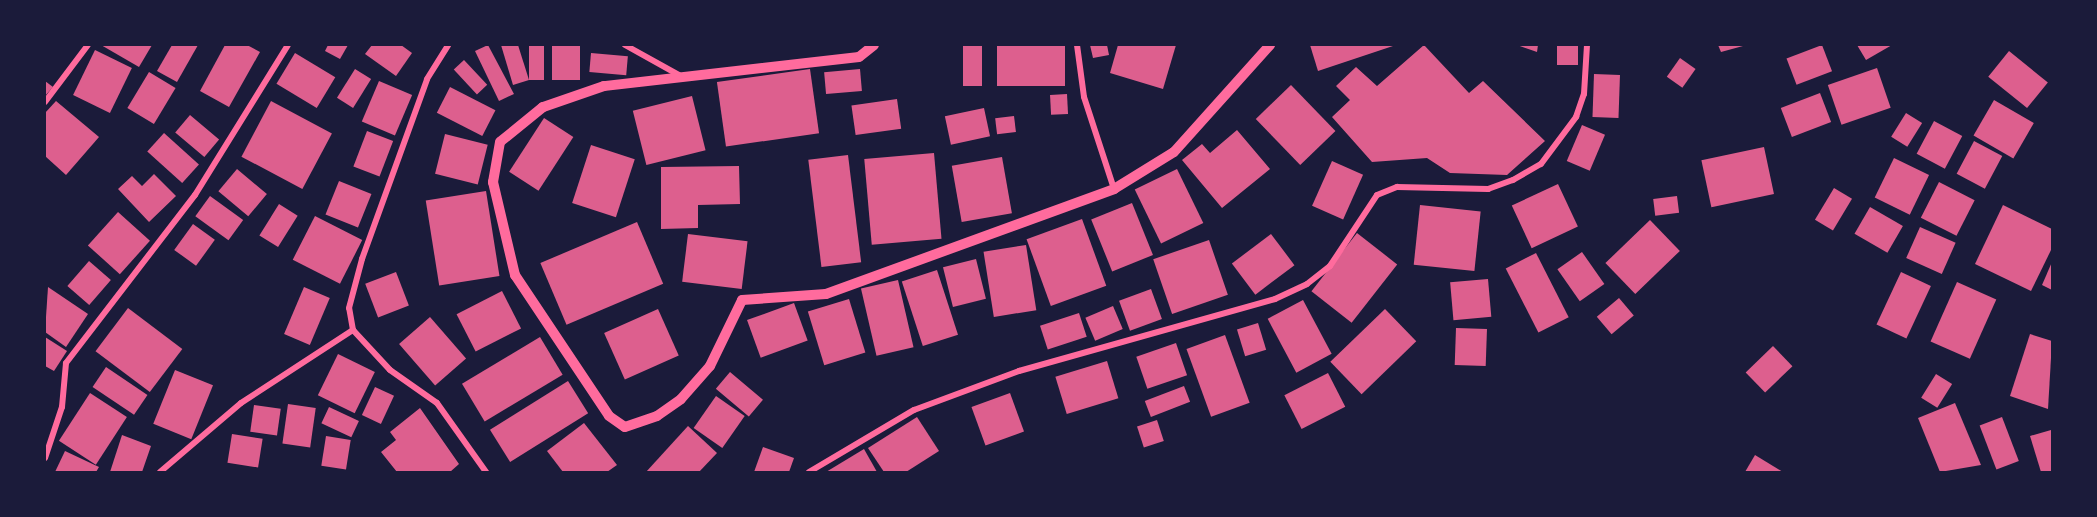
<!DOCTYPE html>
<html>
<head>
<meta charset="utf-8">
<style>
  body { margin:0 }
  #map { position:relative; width:2097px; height:517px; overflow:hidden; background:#1b1b3a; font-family:Jost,sans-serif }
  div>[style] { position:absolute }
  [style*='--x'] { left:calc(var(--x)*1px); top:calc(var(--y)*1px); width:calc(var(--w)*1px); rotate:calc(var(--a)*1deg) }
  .building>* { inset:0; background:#dd5f8e; transform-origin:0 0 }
  .minor>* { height:6px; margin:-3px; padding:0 3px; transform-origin:3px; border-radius:3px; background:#ff6b9d }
  .tertiary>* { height:10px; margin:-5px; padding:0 5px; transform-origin:5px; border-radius:5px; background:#ff6b9d }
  span { translate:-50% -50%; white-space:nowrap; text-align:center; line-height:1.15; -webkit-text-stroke:5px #1b1b3a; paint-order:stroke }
  .frame { position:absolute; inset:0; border:46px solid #1b1b3a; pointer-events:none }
</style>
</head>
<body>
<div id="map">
  <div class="building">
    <i style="clip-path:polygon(101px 45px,152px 45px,139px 67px)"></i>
    <i style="clip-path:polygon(172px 45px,198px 45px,177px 82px,157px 71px)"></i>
    <i style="clip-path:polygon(225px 45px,247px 45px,260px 52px,229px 107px,200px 91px)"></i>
    <i style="clip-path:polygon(328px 45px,348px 45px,340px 59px,325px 51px)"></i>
    <i style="clip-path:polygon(372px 45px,401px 45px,412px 53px,396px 76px,365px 54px)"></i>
    <i style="clip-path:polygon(488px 45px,514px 94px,499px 101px,475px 51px)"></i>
    <i style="clip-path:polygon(501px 45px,518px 45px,529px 80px,513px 85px)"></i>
    <i style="left:529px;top:45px;width:15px;height:35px"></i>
    <i style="left:552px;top:45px;width:28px;height:35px"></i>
    <i style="left:963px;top:45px;width:19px;height:41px"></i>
    <i style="left:997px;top:45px;width:68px;height:41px"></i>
    <i style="clip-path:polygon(1090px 45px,1107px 45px,1109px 55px,1093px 58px)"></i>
    <i style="clip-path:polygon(1118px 45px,1176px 45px,1163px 89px,1110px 73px)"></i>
    <i style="clip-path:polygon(1310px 45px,1396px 45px,1318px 71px)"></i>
    <i style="clip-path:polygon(1424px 45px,1469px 93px,1483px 81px,1545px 141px,1507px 175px,1450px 173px,1427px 158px,1372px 162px,1332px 117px,1350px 100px,1336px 86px,1356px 67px,1377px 86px)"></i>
    <i style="clip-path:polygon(1517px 45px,1538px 45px,1537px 52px)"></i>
    <i style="left:1557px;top:45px;width:21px;height:20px"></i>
    <i style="clip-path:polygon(1718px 45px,1743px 45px,1743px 46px,1721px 52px)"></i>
    <i style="left:1822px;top:45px;width:28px;height:38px;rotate:69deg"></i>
    <i style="clip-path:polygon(1857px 45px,1892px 45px,1866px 60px)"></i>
    <i style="left:95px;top:50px;width:41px;height:50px;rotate:26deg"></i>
    <i style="left:2009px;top:51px;width:50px;height:33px;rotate:39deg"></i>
    <i style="left:295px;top:53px;width:47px;height:36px;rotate:31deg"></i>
    <i style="left:591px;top:53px;width:37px;height:19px;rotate:5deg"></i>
    <i style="left:1680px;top:58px;width:19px;height:23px;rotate:35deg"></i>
    <i style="left:464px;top:60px;width:34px;height:14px;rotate:47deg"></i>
    <i style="left:1877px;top:68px;width:42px;height:52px;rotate:71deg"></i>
    <i style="left:355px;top:69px;width:19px;height:34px;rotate:32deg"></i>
    <i style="left:810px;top:69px;width:65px;height:94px;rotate:82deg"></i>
    <i style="left:860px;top:69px;width:22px;height:36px;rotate:85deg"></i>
    <i style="left:149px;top:72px;width:31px;height:42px;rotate:31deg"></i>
    <i style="left:1594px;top:74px;width:26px;height:43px;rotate:2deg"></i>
    <i style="clip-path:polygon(45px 81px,53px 87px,45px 96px)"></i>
    <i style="left:379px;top:81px;width:36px;height:44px;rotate:23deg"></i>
    <i style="left:1291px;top:85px;width:64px;height:49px;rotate:46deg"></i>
    <i style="left:450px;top:87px;width:51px;height:29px;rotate:27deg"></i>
    <i style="left:1820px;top:93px;width:31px;height:42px;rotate:69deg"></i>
    <i style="left:1067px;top:94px;width:20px;height:17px;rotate:87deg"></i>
    <i style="left:692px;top:96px;width:56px;height:61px;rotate:76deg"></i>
    <i style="left:897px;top:99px;width:30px;height:46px;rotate:82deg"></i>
    <i style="left:1994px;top:100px;width:46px;height:41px;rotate:30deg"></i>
    <i style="clip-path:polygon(56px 101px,99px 137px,66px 175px,45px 156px,45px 113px)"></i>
    <i style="left:271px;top:101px;width:69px;height:63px;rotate:28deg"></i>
    <i style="left:984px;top:108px;width:29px;height:40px;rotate:78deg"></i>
    <i style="left:1906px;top:113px;width:19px;height:28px;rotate:32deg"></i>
    <i style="left:190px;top:115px;width:38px;height:23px;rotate:40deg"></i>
    <i style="left:1014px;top:116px;width:16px;height:19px;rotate:83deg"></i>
    <i style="left:544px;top:118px;width:35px;height:64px;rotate:33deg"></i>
    <i style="left:1934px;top:121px;width:32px;height:37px;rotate:28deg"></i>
    <i style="left:1582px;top:125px;width:25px;height:39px;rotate:23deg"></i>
    <i style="clip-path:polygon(1237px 130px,1270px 169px,1222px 208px,1182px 160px,1202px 144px,1210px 153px)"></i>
    <i style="left:367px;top:131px;width:28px;height:38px;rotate:21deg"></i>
    <i style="left:164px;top:133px;width:47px;height:25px;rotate:42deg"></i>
    <i style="left:445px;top:134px;width:44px;height:41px;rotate:14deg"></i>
    <i style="left:1974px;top:141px;width:32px;height:37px;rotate:28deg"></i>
    <i style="left:591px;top:145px;width:46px;height:61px;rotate:18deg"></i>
    <i style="left:1764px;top:147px;width:48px;height:64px;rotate:78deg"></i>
    <i style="left:934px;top:153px;width:86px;height:70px;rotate:85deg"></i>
    <i style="left:848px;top:155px;width:108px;height:40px;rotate:83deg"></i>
    <i style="left:1002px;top:157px;width:57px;height:51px;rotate:80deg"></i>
    <i style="left:1894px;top:158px;width:39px;height:44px;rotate:26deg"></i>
    <i style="left:1332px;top:161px;width:34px;height:49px;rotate:24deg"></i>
    <i style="clip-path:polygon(739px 166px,740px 204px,698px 205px,698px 228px,661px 229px,661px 167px)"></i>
    <i style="left:237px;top:169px;width:39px;height:29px;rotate:40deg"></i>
    <i style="left:1177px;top:169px;width:60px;height:47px;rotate:64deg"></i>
    <i style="clip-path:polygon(154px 174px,176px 196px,149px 222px,118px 189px,132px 176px,142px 186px)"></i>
    <i style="left:339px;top:181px;width:35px;height:36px;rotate:22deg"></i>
    <i style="left:1939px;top:182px;width:40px;height:40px;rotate:27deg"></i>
    <i style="left:1558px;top:184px;width:47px;height:51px;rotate:65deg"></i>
    <i style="left:1834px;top:188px;width:21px;height:37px;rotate:31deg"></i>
    <i style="left:486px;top:191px;width:86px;height:61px;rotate:81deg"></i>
    <i style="left:210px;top:196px;width:41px;height:25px;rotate:36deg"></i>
    <i style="left:1677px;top:196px;width:17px;height:24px;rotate:83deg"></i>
    <i style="left:1132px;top:203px;width:56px;height:44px;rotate:68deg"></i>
    <i style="left:279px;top:204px;width:22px;height:37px;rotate:32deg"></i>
    <i style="left:1420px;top:205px;width:61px;height:60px;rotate:6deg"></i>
    <i style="clip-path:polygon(2003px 205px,2052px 229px,2052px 248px,2031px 291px,1975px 264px)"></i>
    <i style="left:1870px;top:207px;width:38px;height:31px;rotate:30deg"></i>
    <i style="left:118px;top:212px;width:43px;height:45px;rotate:42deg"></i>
    <i style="left:315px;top:216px;width:53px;height:49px;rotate:27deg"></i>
    <i style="left:1082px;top:219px;width:71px;height:59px;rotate:70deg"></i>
    <i style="left:1650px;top:220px;width:43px;height:62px;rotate:46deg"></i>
    <i style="left:637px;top:222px;width:67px;height:105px;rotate:67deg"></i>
    <i style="left:193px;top:224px;width:27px;height:32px;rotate:36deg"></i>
    <i style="left:1920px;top:227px;width:39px;height:34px;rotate:24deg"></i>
    <i style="left:1357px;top:233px;width:51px;height:74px;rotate:38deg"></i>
    <i style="left:688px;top:234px;width:60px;height:48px;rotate:7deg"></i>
    <i style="left:1271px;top:234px;width:39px;height:49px;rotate:53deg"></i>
    <i style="left:1209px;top:240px;width:58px;height:59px;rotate:71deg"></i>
    <i style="left:1026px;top:245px;width:66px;height:43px;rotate:81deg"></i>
    <i style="left:1582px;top:252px;width:39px;height:30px;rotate:55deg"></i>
    <i style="left:1536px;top:253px;width:72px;height:34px;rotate:63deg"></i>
    <i style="left:976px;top:259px;width:41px;height:34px;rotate:76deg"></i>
    <i style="left:89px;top:261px;width:29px;height:33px;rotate:41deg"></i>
    <i style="clip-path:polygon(2052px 262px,2052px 290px,2042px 285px)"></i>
    <i style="left:937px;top:270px;width:68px;height:37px;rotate:72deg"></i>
    <i style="left:396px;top:272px;width:36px;height:33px;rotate:69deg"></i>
    <i style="left:1901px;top:272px;width:33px;height:58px;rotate:25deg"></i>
    <i style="left:1488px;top:279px;width:38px;height:38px;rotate:85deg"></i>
    <i style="left:898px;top:280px;width:69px;height:38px;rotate:77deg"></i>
    <i style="left:1957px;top:282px;width:43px;height:65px;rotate:24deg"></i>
    <i style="clip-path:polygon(48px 287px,88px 314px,66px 347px,45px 332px)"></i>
    <i style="left:304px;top:287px;width:28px;height:51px;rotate:23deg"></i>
    <i style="left:1151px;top:289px;width:32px;height:34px;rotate:70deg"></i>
    <i style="left:502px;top:291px;width:42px;height:51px;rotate:63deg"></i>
    <i style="left:1619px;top:298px;width:23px;height:29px;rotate:50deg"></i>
    <i style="left:849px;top:299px;width:56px;height:43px;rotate:73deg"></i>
    <i style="left:1303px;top:300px;width:61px;height:40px;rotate:62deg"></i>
    <i style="left:794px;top:303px;width:40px;height:50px;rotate:70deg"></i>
    <i style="left:1113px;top:306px;width:25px;height:30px;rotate:67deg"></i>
    <i style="left:128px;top:308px;width:68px;height:54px;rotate:37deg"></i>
    <i style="left:658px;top:309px;width:51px;height:59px;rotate:66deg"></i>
    <i style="left:1385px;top:309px;width:45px;height:76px;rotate:46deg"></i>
    <i style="left:1079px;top:313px;width:25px;height:41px;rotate:72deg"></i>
    <i style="left:430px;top:317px;width:55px;height:41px;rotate:49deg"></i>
    <i style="left:1258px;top:323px;width:28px;height:22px;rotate:73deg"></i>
    <i style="left:1456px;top:328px;width:31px;height:37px;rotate:2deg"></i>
    <i style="clip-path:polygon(2030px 334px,2052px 341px,2048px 409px,2010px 396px)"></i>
    <i style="left:1225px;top:335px;width:72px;height:41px;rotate:70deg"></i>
    <i style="clip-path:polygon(45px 337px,67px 351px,54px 371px,45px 366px)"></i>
    <i style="left:540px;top:337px;width:44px;height:91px;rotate:59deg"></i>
    <i style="left:1176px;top:343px;width:34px;height:42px;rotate:71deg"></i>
    <i style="left:1773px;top:346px;width:28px;height:38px;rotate:46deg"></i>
    <i style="left:338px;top:354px;width:41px;height:46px;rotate:26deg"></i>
    <i style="left:1107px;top:361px;width:39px;height:54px;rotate:73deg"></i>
    <i style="left:106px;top:367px;width:50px;height:24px;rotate:34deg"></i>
    <i style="left:175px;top:370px;width:41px;height:58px;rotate:22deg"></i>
    <i style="left:730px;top:372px;width:43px;height:22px;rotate:40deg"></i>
    <i style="left:1328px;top:373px;width:38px;height:49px;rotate:63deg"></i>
    <i style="left:1936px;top:374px;width:19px;height:28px;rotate:32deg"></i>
    <i style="left:568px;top:381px;width:38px;height:92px;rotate:58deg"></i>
    <i style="left:1184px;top:386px;width:17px;height:42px;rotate:69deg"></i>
    <i style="left:375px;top:387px;width:21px;height:31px;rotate:25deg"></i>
    <i style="left:90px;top:393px;width:44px;height:57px;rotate:33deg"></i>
    <i style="left:1010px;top:393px;width:41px;height:41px;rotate:70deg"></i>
    <i style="left:716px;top:396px;width:35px;height:39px;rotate:35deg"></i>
    <i style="clip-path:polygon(1955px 403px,1981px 465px,1940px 472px,1918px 418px)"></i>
    <i style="left:288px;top:404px;width:28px;height:40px;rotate:8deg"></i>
    <i style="left:254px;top:405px;width:27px;height:27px;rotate:8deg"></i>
    <i style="left:329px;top:407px;width:33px;height:18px;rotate:25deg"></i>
    <i style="clip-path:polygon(420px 408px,459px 464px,450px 472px,397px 472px,381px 452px,396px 440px,390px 432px)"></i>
    <i style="clip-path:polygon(917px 417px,939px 451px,906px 472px,884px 472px,868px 448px)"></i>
    <i style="left:2002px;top:417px;width:47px;height:24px;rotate:69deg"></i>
    <i style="left:1157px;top:420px;width:22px;height:21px;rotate:72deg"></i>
    <i style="clip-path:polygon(584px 423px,617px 465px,607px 472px,563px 472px,547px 451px)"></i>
    <i style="clip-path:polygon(688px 426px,717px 453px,699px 472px,646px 472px)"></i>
    <i style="clip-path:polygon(2051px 430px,2052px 472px,2041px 472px,2030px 436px)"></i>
    <i style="left:232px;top:434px;width:31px;height:29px;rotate:9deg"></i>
    <i style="clip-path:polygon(122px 435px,151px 446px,142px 472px,110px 472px)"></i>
    <i style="left:326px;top:436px;width:25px;height:30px;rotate:9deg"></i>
    <i style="clip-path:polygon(763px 447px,794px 458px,789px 472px,754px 472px)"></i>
    <i style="clip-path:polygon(864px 449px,877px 472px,826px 472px)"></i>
    <i style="clip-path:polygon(65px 451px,99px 467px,96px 472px,55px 472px)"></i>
    <i style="clip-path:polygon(1755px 455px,1783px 472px,1745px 472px)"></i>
  </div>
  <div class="minor">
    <i style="--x:625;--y:45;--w:62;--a:29.1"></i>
    <i style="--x:1077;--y:45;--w:52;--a:82.3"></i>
    <i style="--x:1084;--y:97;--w:97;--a:71.9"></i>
    <i style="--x:45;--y:102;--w:71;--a:-53"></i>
    <i style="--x:353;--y:330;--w:54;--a:47.2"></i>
    <i style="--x:390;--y:370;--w:57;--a:35.1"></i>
    <i style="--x:437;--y:403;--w:85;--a:54.6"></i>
    <i style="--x:45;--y:458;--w:54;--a:-71.6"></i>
    <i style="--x:62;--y:407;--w:44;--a:-84.8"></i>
    <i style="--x:66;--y:363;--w:212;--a:-52.5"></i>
    <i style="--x:195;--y:195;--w:176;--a:-58.2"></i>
    <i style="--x:160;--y:472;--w:106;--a:-40.4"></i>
    <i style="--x:241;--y:403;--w:134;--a:-33.1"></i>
    <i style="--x:353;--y:330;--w:22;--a:-100"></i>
    <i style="--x:349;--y:308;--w:51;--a:-75.1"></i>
    <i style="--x:362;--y:259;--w:191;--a:-70.1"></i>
    <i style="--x:427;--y:79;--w:40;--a:-58"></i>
    <i style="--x:809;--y:472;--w:122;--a:-30.6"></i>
    <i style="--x:914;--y:410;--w:112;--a:-20.4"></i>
    <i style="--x:1019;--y:371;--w:266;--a:-15.7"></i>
    <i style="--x:1275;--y:299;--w:35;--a:-25"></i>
    <i style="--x:1307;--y:284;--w:29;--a:-38"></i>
    <i style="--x:1330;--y:266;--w:85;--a:-56.5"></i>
    <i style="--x:1377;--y:195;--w:22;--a:-22"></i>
    <i style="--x:1397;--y:187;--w:91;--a:1.3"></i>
    <i style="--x:1488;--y:189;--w:27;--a:-20"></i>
    <i style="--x:1513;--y:180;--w:32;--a:-30"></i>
    <i style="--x:1541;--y:164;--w:59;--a:-53.3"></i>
    <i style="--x:1576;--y:117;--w:24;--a:-71"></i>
    <i style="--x:1584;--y:94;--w:49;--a:-86.5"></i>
  </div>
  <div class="tertiary">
    <i style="--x:874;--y:45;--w:19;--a:141"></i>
    <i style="--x:859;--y:57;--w:257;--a:173.5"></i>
    <i style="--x:604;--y:86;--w:65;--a:161"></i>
    <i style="--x:543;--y:107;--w:55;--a:140.9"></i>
    <i style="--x:500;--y:142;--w:41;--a:99.9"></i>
    <i style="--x:493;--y:182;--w:96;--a:76.7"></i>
    <i style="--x:515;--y:275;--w:169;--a:56.3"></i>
    <i style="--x:609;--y:416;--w:19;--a:35"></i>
    <i style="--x:625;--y:427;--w:34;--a:-19"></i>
    <i style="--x:657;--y:416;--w:29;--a:-35"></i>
    <i style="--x:681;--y:399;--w:44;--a:-48.7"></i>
    <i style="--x:710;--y:366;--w:73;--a:-64.1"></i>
    <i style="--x:742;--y:300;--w:84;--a:-4.1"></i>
    <i style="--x:826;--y:294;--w:307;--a:-20"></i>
    <i style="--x:1114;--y:189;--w:70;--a:-31.7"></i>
    <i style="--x:1174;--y:152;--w:144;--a:-48.1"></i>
  </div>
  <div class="frame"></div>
</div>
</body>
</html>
